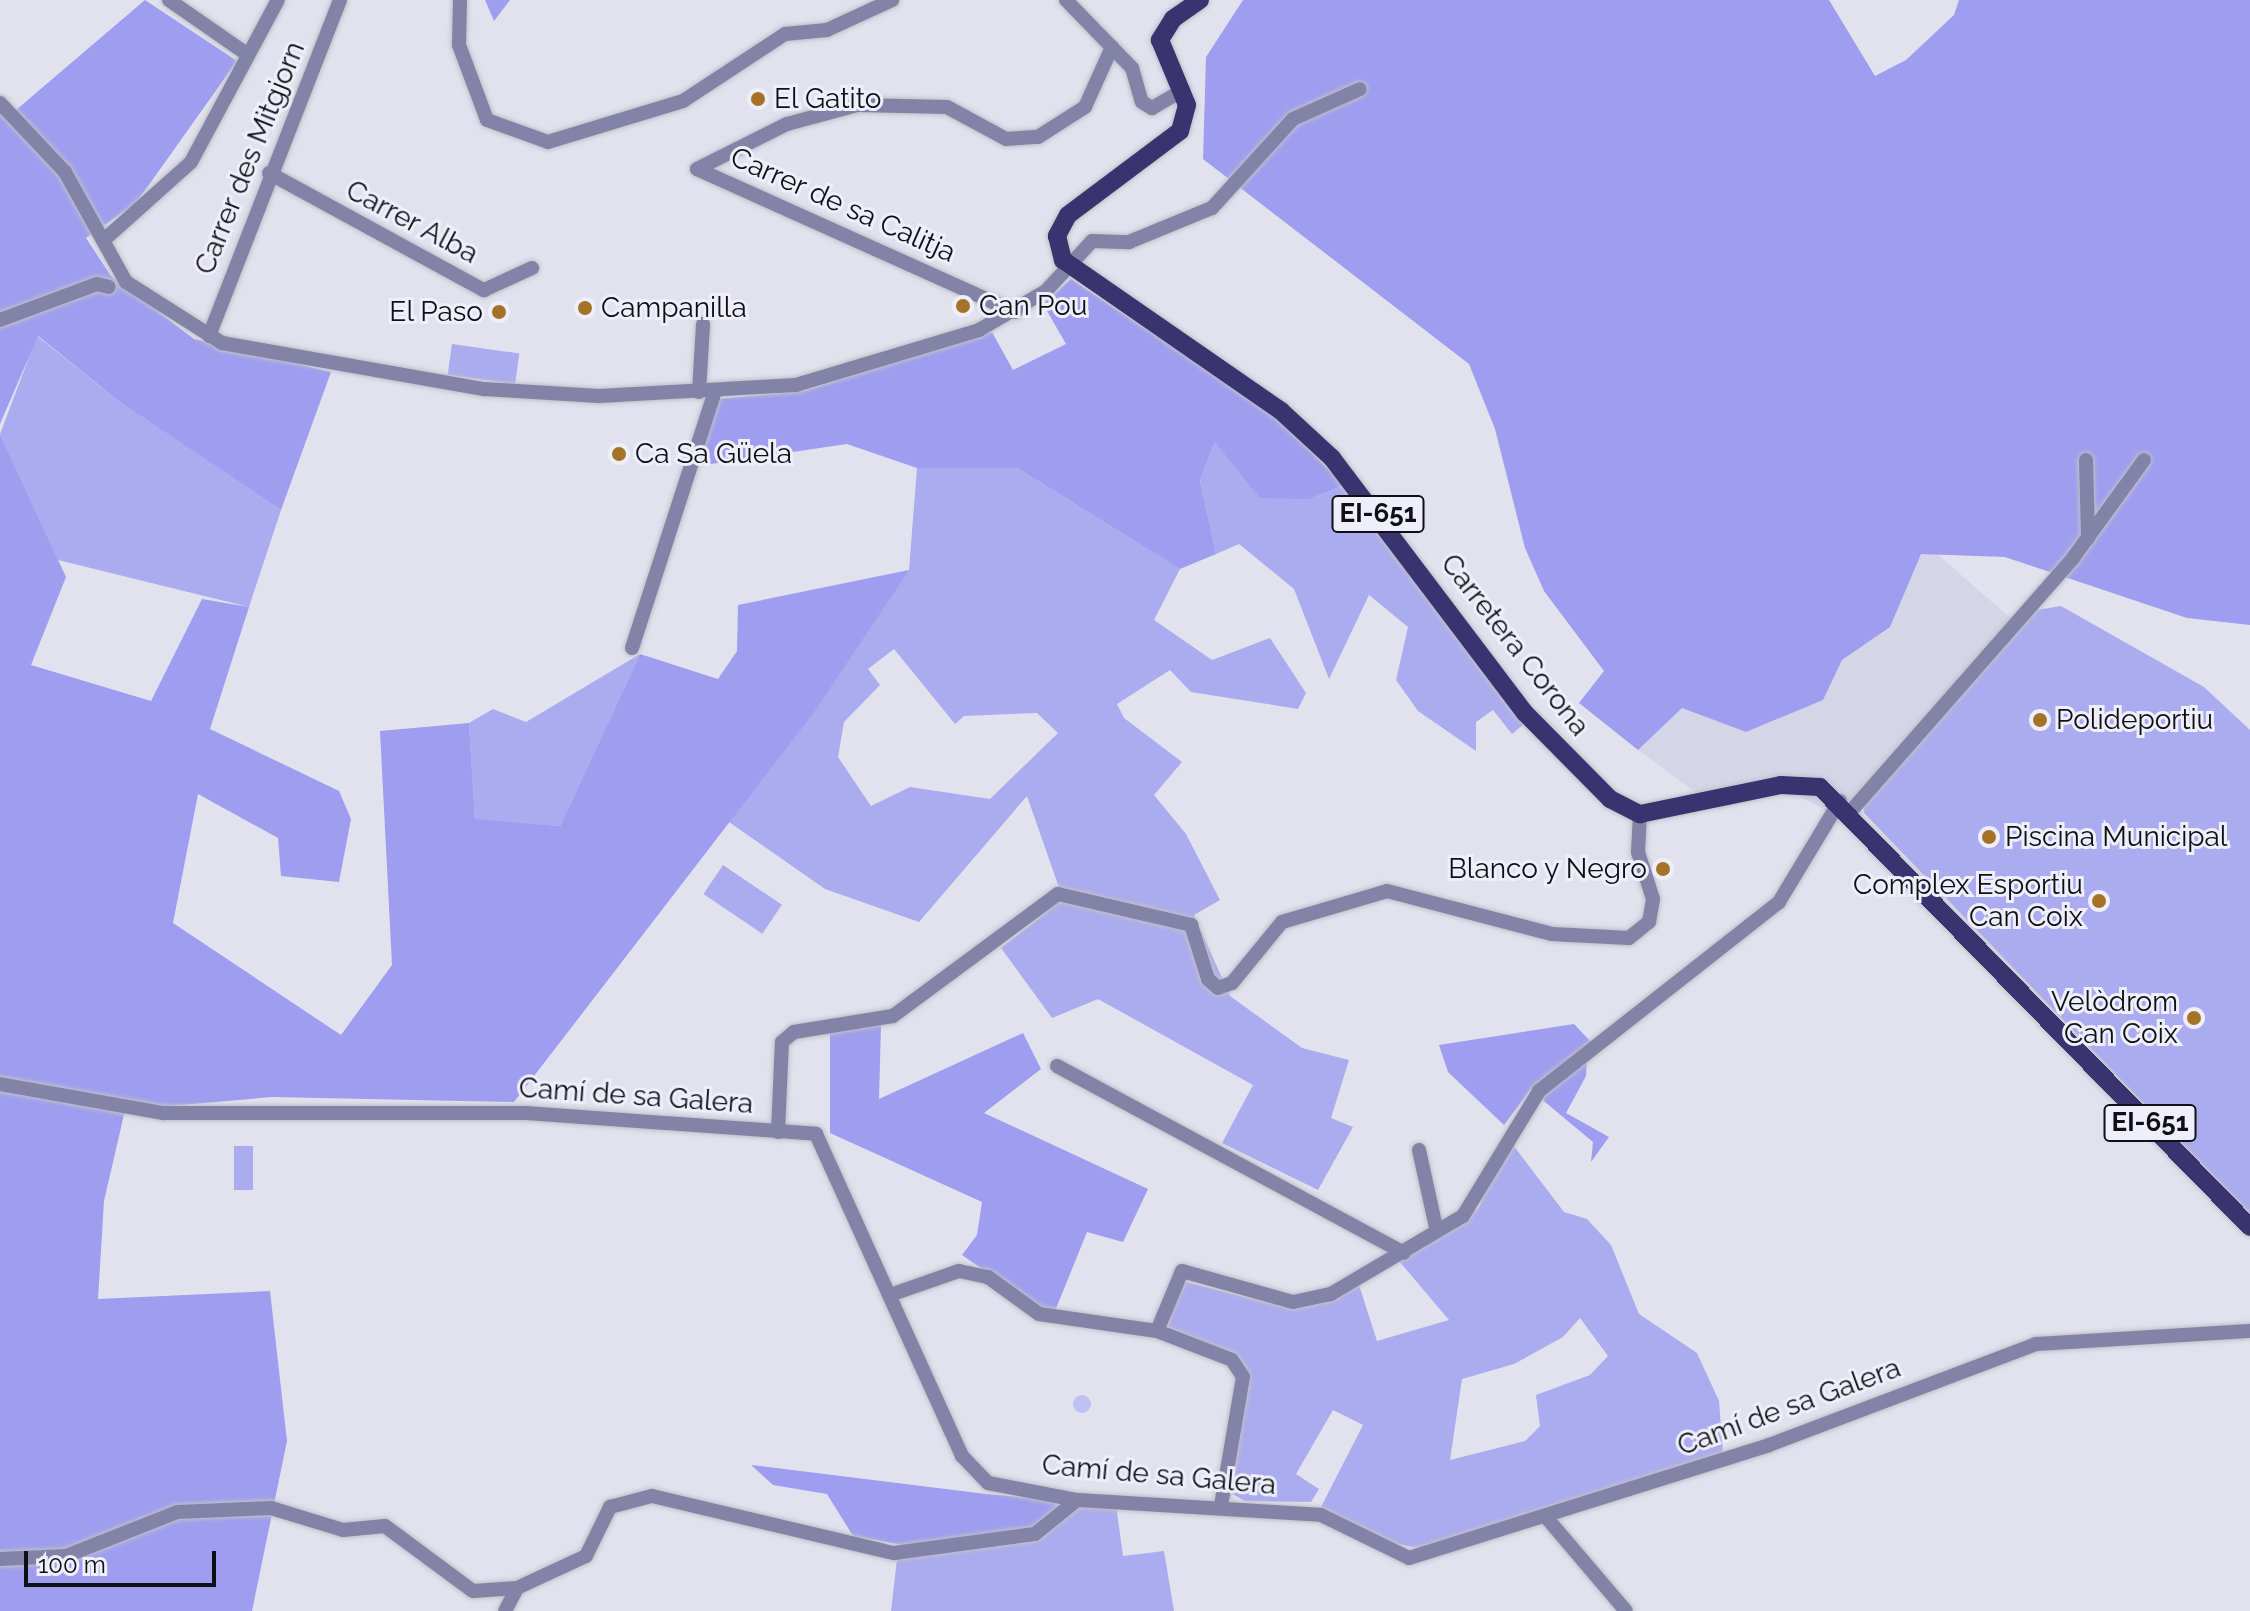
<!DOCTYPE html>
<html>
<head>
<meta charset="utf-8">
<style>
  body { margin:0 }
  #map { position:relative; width:2250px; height:1611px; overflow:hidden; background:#e1e2ed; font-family:Raleway,sans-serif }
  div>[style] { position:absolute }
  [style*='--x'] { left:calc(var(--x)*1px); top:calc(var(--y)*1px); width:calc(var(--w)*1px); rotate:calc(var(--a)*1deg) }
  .built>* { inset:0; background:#d4d5e7 }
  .green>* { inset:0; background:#ababef; transform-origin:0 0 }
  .forest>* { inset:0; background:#9e9def }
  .water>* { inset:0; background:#bfc0f3 }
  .round { border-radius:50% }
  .roads { filter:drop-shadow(0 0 2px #c0c0ca) drop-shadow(0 0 2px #c0c0ca) }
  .minor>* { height:14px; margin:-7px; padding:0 7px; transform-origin:7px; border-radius:7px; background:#8283a6 }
  .major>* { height:18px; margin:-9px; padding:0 9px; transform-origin:9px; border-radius:9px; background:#393470 }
  .dots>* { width:22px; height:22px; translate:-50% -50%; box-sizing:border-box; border:4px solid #eeeffa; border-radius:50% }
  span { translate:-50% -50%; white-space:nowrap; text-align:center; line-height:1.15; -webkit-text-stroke:6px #eeeffa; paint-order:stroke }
  .shield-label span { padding:2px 6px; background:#eeeffa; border:2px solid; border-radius:6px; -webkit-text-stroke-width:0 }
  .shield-label { font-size:26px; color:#101014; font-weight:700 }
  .poi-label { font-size:28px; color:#101014 }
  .left { translate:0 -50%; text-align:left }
  .right { translate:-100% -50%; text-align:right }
  .street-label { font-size:28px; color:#101014 }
  .scale { position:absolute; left:24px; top:1551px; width:192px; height:36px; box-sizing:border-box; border:4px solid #101014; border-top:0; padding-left:10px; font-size:24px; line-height:28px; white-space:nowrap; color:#101014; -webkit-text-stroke:6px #eeeffa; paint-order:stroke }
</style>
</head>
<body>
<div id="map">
  <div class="built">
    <i style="clip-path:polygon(1933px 550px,2018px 625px,1840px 817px,1788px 791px,1719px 809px,1638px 750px,1682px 708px,1746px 732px,1823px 700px,1842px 660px,1890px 627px,1920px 554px)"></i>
  </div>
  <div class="green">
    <i style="clip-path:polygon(37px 336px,121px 403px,281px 510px,249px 607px,58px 560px,0 434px)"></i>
    <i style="left:452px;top:344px;width:68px;height:31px;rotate:8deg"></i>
    <i style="clip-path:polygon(1215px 442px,1310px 499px,1344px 485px,1524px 724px,1512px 734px,1493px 710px,1476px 722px,1476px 751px,1418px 711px,1396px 680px,1408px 627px,1369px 595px,1329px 679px,1294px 589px,1239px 544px,1216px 554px,1200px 480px)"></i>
    <i style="clip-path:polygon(evenodd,917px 468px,1017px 468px,1180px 569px,1154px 620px,1212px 660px,1270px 638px,1306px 693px,1298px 709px,1191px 692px,1170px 670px,1117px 704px,1124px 718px,1182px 762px,1154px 795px,1186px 834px,1220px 900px,1194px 915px,1230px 996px,1302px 1048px,1349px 1060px,1331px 1118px,1353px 1127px,1318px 1190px,1222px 1143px,1253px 1085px,1098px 999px,1052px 1018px,1001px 948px,1063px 899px,1027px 796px,919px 922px,825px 889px,729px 822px,909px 570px,917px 468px,894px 649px,955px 724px,964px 716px,1037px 713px,1058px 733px,990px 799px,910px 787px,871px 806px,838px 757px,844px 722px,880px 685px,868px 669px,894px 649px)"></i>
    <i style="clip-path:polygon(2061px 606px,2204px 687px,2250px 730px,2250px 1214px,1864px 813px,1864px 801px,2030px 611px)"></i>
    <i style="clip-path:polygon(640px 654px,560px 826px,475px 820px,469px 723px,493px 709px,526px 722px)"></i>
    <i style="left:723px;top:865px;width:71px;height:35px;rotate:34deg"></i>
    <i style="clip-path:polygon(evenodd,1510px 1141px,1564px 1212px,1587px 1219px,1611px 1245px,1639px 1314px,1697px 1353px,1719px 1401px,1723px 1453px,1425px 1549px,1397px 1544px,1321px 1507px,1363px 1425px,1333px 1410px,1296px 1474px,1319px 1489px,1311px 1502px,1245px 1501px,1229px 1492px,1246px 1376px,1167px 1329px,1182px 1281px,1284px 1307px,1317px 1304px,1358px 1282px,1377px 1341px,1449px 1320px,1399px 1261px,1478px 1209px,1510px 1141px,1580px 1318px,1608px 1356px,1590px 1375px,1536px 1395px,1540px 1426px,1525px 1441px,1450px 1460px,1462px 1379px,1514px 1364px,1563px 1337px,1580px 1318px)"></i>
    <i style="left:234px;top:1146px;width:19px;height:44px"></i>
    <i style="clip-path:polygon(1080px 1502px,1116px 1505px,1123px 1556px,1164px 1551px,1174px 1611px,891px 1611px,897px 1559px,1032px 1542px)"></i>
  </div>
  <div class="forest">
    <i style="clip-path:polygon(145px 0,237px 61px,136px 203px,86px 238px,111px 276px,194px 339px,331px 372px,281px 510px,121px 403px,38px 336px,0 424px,0 97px,16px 110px)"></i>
    <i style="clip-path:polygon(485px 0,510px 0,494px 21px)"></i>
    <i style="clip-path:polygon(1243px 0,1829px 0,1875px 76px,1906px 60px,1954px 15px,1959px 0,2250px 0,2250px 625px,2187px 618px,2005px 557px,1921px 554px,1890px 627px,1842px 660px,1823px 700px,1746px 732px,1682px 708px,1638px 750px,1579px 703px,1604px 671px,1544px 591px,1525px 548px,1495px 429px,1469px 364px,1203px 159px,1206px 57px)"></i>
    <i style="clip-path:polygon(1071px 279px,1276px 416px,1344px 485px,1310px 499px,1260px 498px,1215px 442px,1200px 480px,1216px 554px,1180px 569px,1017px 468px,917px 468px,847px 444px,697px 466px,719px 399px,804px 391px,992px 332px,1013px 370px,1066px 344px,1043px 304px)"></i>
    <i style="clip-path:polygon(0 434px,66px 577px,31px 665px,151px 701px,202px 599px,249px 607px,210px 729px,339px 791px,351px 819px,339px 882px,281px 876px,278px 838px,198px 794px,173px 923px,341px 1035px,392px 965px,380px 731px,469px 723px,475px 819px,560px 826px,640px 654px,718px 679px,737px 651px,738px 605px,909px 570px,812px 715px,514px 1102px,272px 1097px,125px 1110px,104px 1201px,98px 1299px,270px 1291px,287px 1441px,252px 1611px,0 1611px)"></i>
    <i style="clip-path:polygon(1574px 1024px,1591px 1042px,1531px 1089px,1504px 1125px,1448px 1072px,1439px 1045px)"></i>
    <i style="clip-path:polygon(881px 1025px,879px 1099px,1023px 1033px,1041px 1069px,984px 1113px,1148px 1189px,1123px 1242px,1087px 1232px,1055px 1311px,1043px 1311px,962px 1255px,977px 1235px,982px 1202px,830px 1133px,830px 1031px)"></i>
    <i style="clip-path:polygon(1587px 1057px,1586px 1076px,1566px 1113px,1609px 1137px,1591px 1162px,1593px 1142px,1539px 1097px)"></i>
    <i style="clip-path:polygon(751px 1465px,986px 1494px,1065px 1501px,1032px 1528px,903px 1545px,853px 1536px,827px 1494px,773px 1485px)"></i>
  </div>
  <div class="water">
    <i class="round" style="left:1073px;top:1395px;width:18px;height:18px"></i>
  </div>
  <div class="roads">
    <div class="minor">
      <i style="--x:169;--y:0;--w:96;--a:34.8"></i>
      <i style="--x:460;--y:0;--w:45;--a:91.3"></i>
      <i style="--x:459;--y:45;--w:80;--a:69.5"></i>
      <i style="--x:487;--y:120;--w:65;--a:19.8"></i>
      <i style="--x:548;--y:142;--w:141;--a:-16.9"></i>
      <i style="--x:683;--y:101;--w:122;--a:-33.3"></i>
      <i style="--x:785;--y:34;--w:42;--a:-5.4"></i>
      <i style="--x:827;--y:30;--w:72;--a:-24.8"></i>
      <i style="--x:1066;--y:0;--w:95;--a:45.9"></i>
      <i style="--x:1132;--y:68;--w:35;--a:74"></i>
      <i style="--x:1142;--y:102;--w:12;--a:31"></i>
      <i style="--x:1152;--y:108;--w:36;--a:-30"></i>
      <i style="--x:0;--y:103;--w:95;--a:46.7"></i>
      <i style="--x:65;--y:172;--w:126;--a:61"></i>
      <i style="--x:126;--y:282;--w:114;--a:32.4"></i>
      <i style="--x:222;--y:343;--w:266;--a:10"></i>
      <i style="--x:484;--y:389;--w:115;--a:3.5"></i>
      <i style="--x:599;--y:396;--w:197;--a:-3.2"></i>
      <i style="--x:796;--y:385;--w:191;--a:-16.7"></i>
      <i style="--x:979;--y:330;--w:78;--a:-30.2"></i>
      <i style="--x:1046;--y:291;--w:68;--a:-47.4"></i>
      <i style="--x:1092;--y:241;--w:37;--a:2"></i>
      <i style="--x:1129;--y:242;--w:90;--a:-22.3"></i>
      <i style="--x:1212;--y:208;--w:120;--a:-47.7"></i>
      <i style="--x:1293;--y:119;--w:73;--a:-24.1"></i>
      <i style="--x:697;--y:169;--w:101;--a:-26.6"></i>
      <i style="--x:787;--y:124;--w:73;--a:-15"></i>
      <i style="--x:858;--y:105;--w:89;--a:1.3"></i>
      <i style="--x:947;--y:107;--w:67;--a:28.5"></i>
      <i style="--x:1006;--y:139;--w:32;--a:-4"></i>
      <i style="--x:1038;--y:137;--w:56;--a:-32.6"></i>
      <i style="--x:1085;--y:107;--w:66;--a:-65.8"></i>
      <i style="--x:697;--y:169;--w:349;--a:24.2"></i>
      <i style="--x:269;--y:173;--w:245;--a:28.6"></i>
      <i style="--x:484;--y:290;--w:53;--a:-24.6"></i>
      <i style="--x:105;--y:239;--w:115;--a:-41.8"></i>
      <i style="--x:191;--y:162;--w:184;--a:-61.8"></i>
      <i style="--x:0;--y:320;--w:103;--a:-20.4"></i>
      <i style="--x:97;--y:284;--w:12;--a:14"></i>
      <i style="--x:209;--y:336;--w:361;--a:-68.7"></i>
      <i style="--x:699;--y:392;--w:68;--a:-86.6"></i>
      <i style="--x:2086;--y:460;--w:78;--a:88.5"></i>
      <i style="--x:632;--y:648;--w:270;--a:-72.1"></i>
      <i style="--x:1850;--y:812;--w:338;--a:-48.7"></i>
      <i style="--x:2073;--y:558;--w:121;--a:-54.1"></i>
      <i style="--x:1057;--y:1066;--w:394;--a:28.3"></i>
      <i style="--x:0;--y:1084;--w:166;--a:10.1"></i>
      <i style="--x:163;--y:1113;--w:363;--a:0"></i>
      <i style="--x:526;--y:1113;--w:291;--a:4.1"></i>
      <i style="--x:816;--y:1134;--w:354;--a:65.6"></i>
      <i style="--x:962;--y:1456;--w:37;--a:46"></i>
      <i style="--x:988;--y:1483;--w:91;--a:10.8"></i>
      <i style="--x:1077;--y:1500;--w:244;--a:3.5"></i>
      <i style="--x:1321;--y:1515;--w:98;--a:26"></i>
      <i style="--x:1409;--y:1558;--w:377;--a:-17.4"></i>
      <i style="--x:1769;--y:1445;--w:285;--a:-20.7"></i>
      <i style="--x:2036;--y:1344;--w:214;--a:-3.5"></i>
      <i style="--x:778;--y:1132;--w:90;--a:-87.5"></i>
      <i style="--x:782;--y:1042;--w:16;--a:-40"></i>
      <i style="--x:794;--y:1032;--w:100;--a:-9.2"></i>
      <i style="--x:893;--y:1016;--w:205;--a:-36.5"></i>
      <i style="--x:1058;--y:894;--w:137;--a:13.1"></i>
      <i style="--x:1191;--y:925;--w:57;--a:72.5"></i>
      <i style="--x:1208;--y:979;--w:13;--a:42"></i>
      <i style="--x:1218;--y:988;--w:15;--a:-20"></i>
      <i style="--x:1232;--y:983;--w:79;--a:-50.7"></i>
      <i style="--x:1282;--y:922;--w:109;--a:-16.4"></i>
      <i style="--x:1387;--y:891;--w:171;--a:14.6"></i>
      <i style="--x:1552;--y:934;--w:77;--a:3"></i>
      <i style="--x:1629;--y:938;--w:26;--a:-39"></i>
      <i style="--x:1649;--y:922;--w:23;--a:-80"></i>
      <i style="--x:1653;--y:899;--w:49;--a:-107.7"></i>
      <i style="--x:1638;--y:852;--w:38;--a:-87"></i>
      <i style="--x:1419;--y:1150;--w:79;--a:77.6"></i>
      <i style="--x:893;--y:1294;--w:70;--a:-19.2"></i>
      <i style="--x:959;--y:1271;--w:30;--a:12"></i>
      <i style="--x:988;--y:1277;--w:63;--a:36"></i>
      <i style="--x:1039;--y:1314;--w:119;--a:8.2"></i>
      <i style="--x:1157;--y:1331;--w:80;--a:21.1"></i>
      <i style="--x:1232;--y:1360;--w:20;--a:57"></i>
      <i style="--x:1243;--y:1377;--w:131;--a:99.7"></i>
      <i style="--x:1157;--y:1331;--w:65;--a:-67.4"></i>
      <i style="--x:1182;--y:1271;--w:115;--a:15.6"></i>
      <i style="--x:1293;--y:1302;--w:39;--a:-12"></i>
      <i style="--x:1331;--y:1294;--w:153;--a:-30.6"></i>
      <i style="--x:1463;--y:1216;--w:146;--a:-58.7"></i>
      <i style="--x:1539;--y:1091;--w:305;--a:-38.2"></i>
      <i style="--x:1779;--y:902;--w:118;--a:-58.9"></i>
      <i style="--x:1546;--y:1517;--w:123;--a:49.6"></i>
      <i style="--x:0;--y:1559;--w:66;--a:-2.6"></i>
      <i style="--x:66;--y:1556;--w:119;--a:-21.6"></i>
      <i style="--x:177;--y:1512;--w:94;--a:-2.4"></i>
      <i style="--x:271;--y:1508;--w:75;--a:17"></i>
      <i style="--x:343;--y:1530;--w:42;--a:-5.4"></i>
      <i style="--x:385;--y:1526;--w:109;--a:36.5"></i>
      <i style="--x:473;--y:1591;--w:44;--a:-3.9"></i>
      <i style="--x:517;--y:1588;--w:76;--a:-24.9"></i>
      <i style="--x:586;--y:1556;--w:55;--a:-63.9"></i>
      <i style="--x:610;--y:1507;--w:43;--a:-14.7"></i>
      <i style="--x:652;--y:1496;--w:249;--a:13.3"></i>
      <i style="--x:894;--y:1553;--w:142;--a:-7.7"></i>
      <i style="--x:1035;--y:1534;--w:54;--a:-39"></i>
      <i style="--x:505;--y:1611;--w:26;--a:-62"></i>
    </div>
    <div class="major">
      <i style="--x:1200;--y:0;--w:33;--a:145"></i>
      <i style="--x:1173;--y:19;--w:25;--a:122"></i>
      <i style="--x:1160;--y:40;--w:70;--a:67.4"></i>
      <i style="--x:1187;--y:105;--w:27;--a:105"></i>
      <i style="--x:1180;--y:131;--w:140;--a:143.1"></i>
      <i style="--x:1068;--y:215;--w:24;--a:118"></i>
      <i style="--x:1057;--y:236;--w:25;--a:76"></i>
      <i style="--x:1063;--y:260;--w:265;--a:34.7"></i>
      <i style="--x:1281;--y:411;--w:69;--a:42.7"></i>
      <i style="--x:1332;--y:458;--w:320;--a:52.9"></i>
      <i style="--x:1525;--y:713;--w:121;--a:45.3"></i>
      <i style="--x:1610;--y:799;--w:34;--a:27"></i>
      <i style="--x:1640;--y:814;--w:144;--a:-11.6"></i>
      <i style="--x:1781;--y:785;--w:39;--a:3"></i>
      <i style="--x:1820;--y:787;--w:615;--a:45.66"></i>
    </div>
  </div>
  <div class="dots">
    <i style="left:758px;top:99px;background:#a47328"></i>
    <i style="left:963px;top:306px;background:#a47328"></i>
    <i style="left:585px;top:308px;background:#a47328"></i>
    <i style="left:499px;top:312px;background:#a47328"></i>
    <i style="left:619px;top:454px;background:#a47328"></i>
    <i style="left:2040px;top:720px;background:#a47328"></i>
    <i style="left:1989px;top:837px;background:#a47328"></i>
    <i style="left:1663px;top:869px;background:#a47328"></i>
    <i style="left:2099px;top:901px;background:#a47328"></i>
    <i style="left:2194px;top:1018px;background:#a47328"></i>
  </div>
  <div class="shield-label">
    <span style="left:1378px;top:514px">EI-651</span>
    <span style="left:2150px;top:1123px">EI-651</span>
  </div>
  <div class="poi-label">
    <span class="left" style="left:774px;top:99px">El Gatito</span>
    <span class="left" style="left:979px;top:306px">Can Pou</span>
    <span class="left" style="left:601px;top:308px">Campanilla</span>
    <span class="right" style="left:483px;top:312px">El Paso</span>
    <span class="left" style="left:635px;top:454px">Ca Sa Güela</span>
    <span class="left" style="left:2056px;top:720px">Polideportiu</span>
    <span class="left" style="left:2005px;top:837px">Piscina Municipal</span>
    <span class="right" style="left:1647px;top:869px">Blanco y Negro</span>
    <span class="right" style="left:2083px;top:901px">Complex Esportiu<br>Can Coix</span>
    <span class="right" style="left:2178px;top:1018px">Velòdrom<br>Can Coix</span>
  </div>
  <div class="street-label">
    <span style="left:250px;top:158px;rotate:-68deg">Carrer des Mitgjorn</span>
    <span style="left:843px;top:205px;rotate:24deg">Carrer de sa Calitja</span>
    <span style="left:412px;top:222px;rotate:28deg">Carrer Alba</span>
    <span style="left:1515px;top:645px;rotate:52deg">Carretera Corona</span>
    <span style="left:636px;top:1096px;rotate:4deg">Camí de sa Galera</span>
    <span style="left:1789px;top:1407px;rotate:-20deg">Camí de sa Galera</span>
    <span style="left:1159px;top:1475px;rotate:5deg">Camí de sa Galera</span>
  </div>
  <div class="scale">100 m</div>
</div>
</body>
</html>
